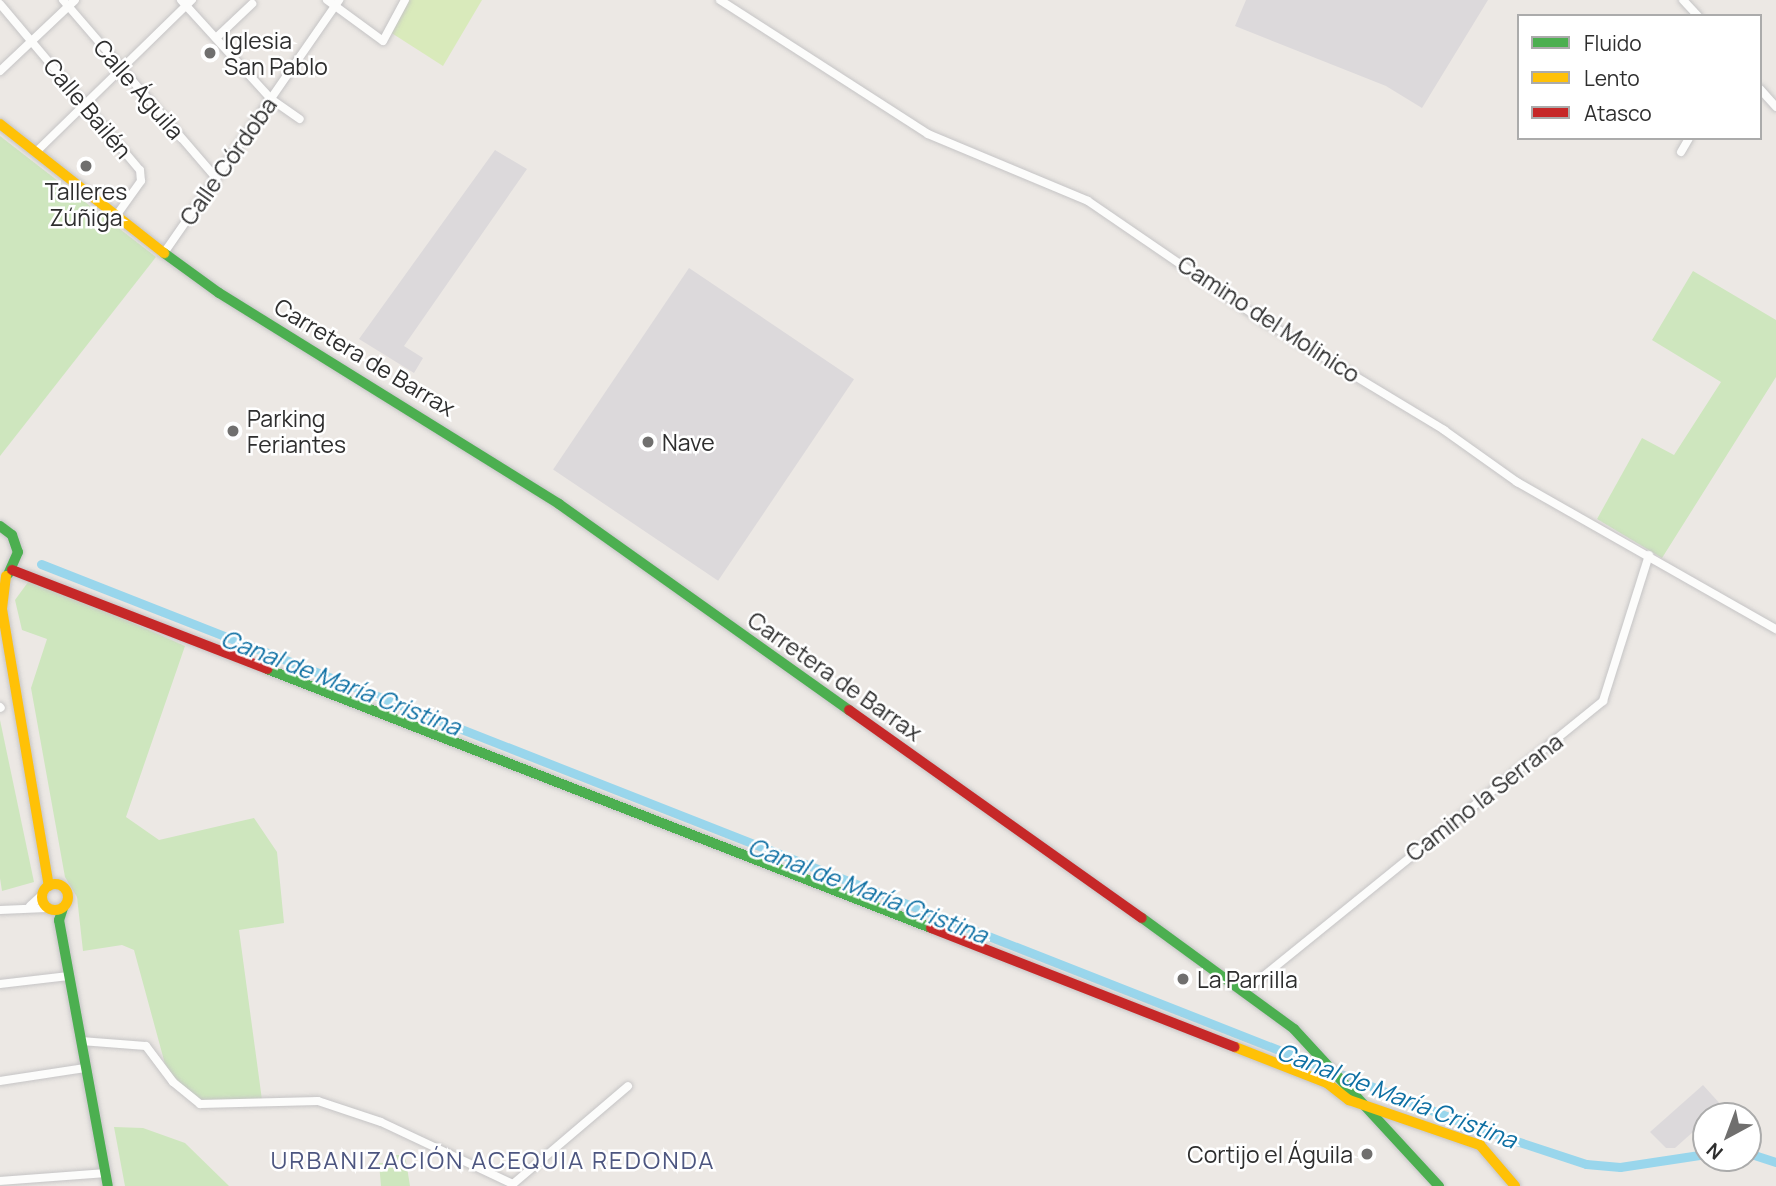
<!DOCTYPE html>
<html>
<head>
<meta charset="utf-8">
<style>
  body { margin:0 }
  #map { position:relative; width:1776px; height:1186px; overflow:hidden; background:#ece8e4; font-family:Manrope,sans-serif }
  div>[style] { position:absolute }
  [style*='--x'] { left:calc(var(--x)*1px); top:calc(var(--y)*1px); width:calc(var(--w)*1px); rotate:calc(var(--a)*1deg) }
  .industrial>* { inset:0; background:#dcd9db; transform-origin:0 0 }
  .green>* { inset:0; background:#cee6be }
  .pitch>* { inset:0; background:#d9eabb }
  .canal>* { height:9px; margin:-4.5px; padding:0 4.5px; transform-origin:4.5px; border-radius:4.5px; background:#99d6ec }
  .roads { filter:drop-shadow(0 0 2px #c5c4c5) drop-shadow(0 0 2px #c5c4c5) }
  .street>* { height:8px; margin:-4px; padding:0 4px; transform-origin:4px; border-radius:4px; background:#fcfcfb }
  .fast>* { height:10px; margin:-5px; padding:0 5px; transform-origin:5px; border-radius:5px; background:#4caf50 }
  .slow>* { height:10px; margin:-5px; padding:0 5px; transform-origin:5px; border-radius:5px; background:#ffc107 }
  .slow>.ring { margin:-5px; padding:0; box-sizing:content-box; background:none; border:10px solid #ffc107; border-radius:50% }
  .jam>* { height:10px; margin:-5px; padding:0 5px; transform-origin:5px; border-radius:5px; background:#c62828 }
  .dots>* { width:19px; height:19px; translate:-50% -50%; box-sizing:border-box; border:4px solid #fff; border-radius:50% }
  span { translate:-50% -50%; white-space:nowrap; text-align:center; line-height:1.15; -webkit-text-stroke:5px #fff; paint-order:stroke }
  .poi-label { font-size:23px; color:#2e2e2e }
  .left { translate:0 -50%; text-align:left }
  .right { translate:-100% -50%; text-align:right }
  .street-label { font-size:23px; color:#2e2e2e }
  .water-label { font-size:24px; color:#0d6fa3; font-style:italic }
  .neighbourhood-label { font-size:24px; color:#4d5680; letter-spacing:2px }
  .legend { position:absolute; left:1517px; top:14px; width:245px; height:126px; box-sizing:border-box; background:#fff; border:2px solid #ababab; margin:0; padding:9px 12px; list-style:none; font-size:21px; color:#2e2e2e }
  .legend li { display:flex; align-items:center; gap:14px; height:35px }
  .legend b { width:35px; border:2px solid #ababab }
  .north { position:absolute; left:1692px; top:1102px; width:70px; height:70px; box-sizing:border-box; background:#fff; border:2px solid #ababab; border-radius:50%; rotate:221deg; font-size:19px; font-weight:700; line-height:28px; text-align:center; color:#2e2e2e }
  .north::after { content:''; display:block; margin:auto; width:24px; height:32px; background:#706f6e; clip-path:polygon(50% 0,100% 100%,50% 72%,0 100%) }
</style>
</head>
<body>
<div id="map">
  <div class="industrial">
    <i style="clip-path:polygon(1246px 0,1488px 0,1422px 108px,1386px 86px,1235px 26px)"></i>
    <i style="clip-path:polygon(495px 150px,527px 169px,404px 346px,423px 358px,414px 373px,359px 339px)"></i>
    <i style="left:689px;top:268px;width:199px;height:243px;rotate:34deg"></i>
    <i style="clip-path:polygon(1703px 1085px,1722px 1106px,1675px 1148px,1666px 1148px,1650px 1132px)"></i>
  </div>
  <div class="green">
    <i style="clip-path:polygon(0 136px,156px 257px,0 456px)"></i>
    <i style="clip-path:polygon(1693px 271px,1776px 320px,1776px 377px,1662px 558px,1597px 519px,1642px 438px,1674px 455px,1721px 382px,1652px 340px)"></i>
    <i style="clip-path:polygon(31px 578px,185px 646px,126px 817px,159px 840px,254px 818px,277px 852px,284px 923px,239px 930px,262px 1100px,202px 1101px,179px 1085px,165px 1064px,134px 950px,122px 945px,83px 951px,77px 897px,65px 877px,31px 688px,47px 639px,22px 630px,15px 600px)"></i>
    <i style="clip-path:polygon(0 720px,34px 882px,2px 891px,0 878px)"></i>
    <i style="clip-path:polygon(114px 1127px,143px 1128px,185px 1143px,229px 1186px,125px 1186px)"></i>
    <i style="clip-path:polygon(392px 1155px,405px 1155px,410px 1186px,381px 1186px,379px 1163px,391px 1163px)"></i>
  </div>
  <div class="pitch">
    <i style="clip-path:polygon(409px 0,482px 0,443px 66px,390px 32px)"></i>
  </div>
  <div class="canal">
    <i style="--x:41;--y:564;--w:1382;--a:21.44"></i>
    <i style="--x:1340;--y:1074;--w:144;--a:21.6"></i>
    <i style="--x:1474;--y:1127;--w:118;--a:18.3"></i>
    <i style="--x:1586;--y:1164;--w:34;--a:5"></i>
    <i style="--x:1620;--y:1167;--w:87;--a:-8.6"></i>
    <i style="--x:1748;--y:1153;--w:29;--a:18"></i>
  </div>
  <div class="roads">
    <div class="street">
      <i style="--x:63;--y:0;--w:235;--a:49.3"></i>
      <i style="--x:181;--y:0;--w:134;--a:47.7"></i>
      <i style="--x:271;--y:99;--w:35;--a:35"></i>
      <i style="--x:327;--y:0;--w:69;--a:36.2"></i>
      <i style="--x:383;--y:41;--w:47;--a:-61.8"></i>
      <i style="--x:720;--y:0;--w:247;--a:32.8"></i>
      <i style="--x:928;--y:134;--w:173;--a:22.7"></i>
      <i style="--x:1088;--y:201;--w:211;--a:34.4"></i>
      <i style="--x:1262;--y:320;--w:213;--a:31.1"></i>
      <i style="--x:1444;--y:430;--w:90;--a:35.5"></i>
      <i style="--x:1517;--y:482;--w:298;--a:29.6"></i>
      <i style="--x:1683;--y:0;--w:22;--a:47"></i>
      <i style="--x:0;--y:4;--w:217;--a:49.9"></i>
      <i style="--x:140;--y:170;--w:11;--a:85"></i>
      <i style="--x:141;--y:181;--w:43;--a:125.5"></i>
      <i style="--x:216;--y:38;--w:50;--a:-43.4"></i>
      <i style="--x:0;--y:71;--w:103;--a:-43.4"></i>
      <i style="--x:1760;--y:89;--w:24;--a:48"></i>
      <i style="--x:36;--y:152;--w:218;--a:-44.3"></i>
      <i style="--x:1681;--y:152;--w:16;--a:-60"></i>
      <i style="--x:164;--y:253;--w:308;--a:-55.3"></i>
      <i style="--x:0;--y:707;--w:1;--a:45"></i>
      <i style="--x:30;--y:906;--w:16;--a:-43"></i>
      <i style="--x:0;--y:910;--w:47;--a:-2.4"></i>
      <i style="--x:0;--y:984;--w:69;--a:-6.6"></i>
      <i style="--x:1245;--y:991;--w:461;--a:-39"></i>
      <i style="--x:1603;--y:701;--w:153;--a:-72.5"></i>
      <i style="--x:81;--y:1041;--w:65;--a:4.4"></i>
      <i style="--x:146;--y:1046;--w:45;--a:53.1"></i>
      <i style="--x:173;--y:1082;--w:35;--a:39"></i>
      <i style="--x:200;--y:1104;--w:118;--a:-1.5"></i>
      <i style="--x:318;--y:1101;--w:66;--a:18.4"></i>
      <i style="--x:381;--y:1122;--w:146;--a:25.2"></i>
      <i style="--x:513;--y:1184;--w:151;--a:-40.4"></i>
      <i style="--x:0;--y:1081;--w:86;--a:-8.7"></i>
      <i style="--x:0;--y:1181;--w:106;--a:-4.3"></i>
    </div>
    <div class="fast">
      <i style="--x:164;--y:253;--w:68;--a:36"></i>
      <i style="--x:219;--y:293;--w:400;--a:31.8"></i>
      <i style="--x:559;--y:504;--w:356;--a:35.4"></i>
      <i style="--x:0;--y:526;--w:15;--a:37"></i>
      <i style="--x:12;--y:535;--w:18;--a:71"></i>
      <i style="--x:18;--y:552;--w:24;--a:114"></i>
      <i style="--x:267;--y:669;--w:713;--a:21.31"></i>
      <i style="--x:63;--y:908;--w:13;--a:108"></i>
      <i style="--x:59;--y:920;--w:270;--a:79.6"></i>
      <i style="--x:1142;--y:918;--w:188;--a:36.1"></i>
      <i style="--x:1294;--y:1029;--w:214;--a:47.3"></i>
    </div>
    <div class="slow">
      <i style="--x:0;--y:124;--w:209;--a:38.2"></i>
      <i style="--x:6;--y:576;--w:33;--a:97"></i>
      <i style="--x:2;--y:609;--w:281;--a:80.4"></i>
      <i class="ring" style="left:42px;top:884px;width:16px;height:16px"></i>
      <i style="--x:1235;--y:1047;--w:99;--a:21.4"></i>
      <i style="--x:1327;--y:1083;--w:28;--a:38"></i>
      <i style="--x:1349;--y:1100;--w:139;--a:19"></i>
      <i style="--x:1480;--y:1145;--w:54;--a:49.5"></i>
    </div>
    <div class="jam">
      <i style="--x:12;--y:570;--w:274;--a:21.2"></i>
      <i style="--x:849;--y:710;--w:359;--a:35.4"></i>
      <i style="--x:931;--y:928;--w:326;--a:21.4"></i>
    </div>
  </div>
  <div class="dots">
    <i style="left:210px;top:53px;background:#706f6e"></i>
    <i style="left:86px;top:166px;background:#706f6e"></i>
    <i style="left:233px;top:431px;background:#706f6e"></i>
    <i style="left:648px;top:442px;background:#706f6e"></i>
    <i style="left:1183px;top:979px;background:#706f6e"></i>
    <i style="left:1367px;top:1154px;background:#706f6e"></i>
  </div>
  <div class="poi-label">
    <span class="left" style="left:224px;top:53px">Iglesia<br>San Pablo</span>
    <span style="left:86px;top:204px">Talleres<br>Zúñiga</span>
    <span class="left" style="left:247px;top:431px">Parking<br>Feriantes</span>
    <span class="left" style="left:662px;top:442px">Nave</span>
    <span class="left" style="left:1197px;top:979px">La Parrilla</span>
    <span class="right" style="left:1353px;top:1154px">Cortijo el Águila</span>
  </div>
  <div class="street-label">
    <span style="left:139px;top:89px;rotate:49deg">Calle Águila</span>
    <span style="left:88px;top:108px;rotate:50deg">Calle Bailén</span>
    <span style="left:228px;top:161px;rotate:-55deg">Calle Córdoba</span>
    <span style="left:1269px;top:319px;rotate:33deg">Camino del Molinico</span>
    <span style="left:365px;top:357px;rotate:31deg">Carretera de Barrax</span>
    <span style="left:835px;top:676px;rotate:35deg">Carretera de Barrax</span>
    <span style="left:1484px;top:797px;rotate:-38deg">Camino la Serrana</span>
  </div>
  <div class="water-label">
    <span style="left:341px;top:682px;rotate:21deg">Canal de María Cristina</span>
    <span style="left:868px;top:890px;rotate:21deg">Canal de María Cristina</span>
    <span style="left:1397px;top:1095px;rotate:21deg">Canal de María Cristina</span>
  </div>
  <div class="neighbourhood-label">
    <span style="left:493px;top:1160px">URBANIZACIÓN ACEQUIA REDONDA</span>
  </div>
  <ul class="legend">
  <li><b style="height:9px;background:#4caf50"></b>Fluido</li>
  <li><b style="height:9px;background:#ffc107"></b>Lento</li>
  <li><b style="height:9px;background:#c62828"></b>Atasco</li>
  </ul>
  <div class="north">N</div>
</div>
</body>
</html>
